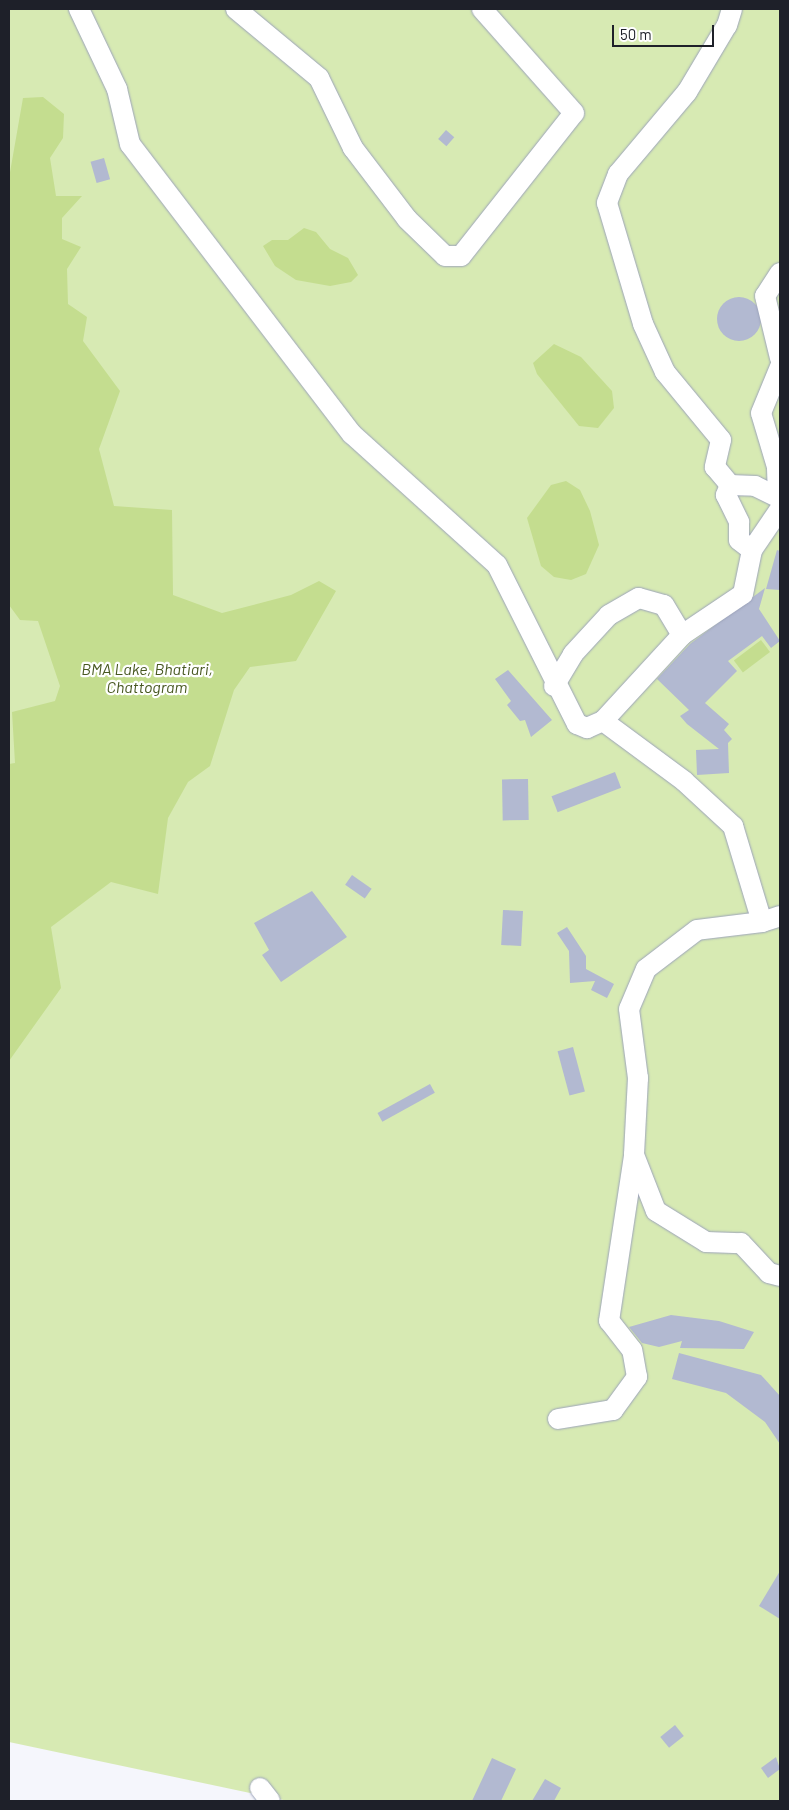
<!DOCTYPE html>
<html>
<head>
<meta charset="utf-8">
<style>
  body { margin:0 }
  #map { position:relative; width:789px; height:1810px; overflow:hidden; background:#f5f6fc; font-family:Barlow,sans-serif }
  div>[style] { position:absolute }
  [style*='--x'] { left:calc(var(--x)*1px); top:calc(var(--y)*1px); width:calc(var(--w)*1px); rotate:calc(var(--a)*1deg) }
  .green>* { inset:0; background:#d7eab3 }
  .water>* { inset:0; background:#c4dd8f; transform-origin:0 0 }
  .building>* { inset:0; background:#b2b9d1; transform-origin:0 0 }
  .round { border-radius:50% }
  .roads { filter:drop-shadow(0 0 1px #9ca3ba) drop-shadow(0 0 1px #9ca3ba) }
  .minor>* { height:20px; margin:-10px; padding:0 10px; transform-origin:10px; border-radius:10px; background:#fff }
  span { translate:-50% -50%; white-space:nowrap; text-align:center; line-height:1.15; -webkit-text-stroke:4.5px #fff; paint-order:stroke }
  .water-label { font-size:16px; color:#485821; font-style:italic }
  .frame { position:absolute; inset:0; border:10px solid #1e2029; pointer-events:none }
  .scale { position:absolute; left:612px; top:25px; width:102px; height:22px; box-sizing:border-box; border:2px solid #1e2029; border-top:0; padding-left:6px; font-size:15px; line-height:18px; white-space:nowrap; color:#1e2029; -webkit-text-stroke:4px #fff; paint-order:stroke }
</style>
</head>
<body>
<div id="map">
  <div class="green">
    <i style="clip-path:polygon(9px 9px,780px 9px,780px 1801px,288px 1801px,9px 1742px)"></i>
  </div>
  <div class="water">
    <i style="clip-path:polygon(43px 97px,64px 114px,63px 138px,50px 158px,56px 196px,82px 196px,62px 218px,62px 239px,81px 247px,67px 269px,68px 304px,87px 317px,83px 341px,120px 391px,99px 449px,114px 506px,172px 510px,173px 595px,222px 613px,291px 595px,319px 581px,336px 591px,296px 661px,250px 667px,234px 690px,210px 766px,188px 782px,168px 818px,158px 894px,111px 882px,51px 927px,61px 988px,9px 1061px,9px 764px,15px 763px,12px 712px,55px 701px,60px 686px,38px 621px,20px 620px,9px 605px,9px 178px,23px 98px)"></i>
    <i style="clip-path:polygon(304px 228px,316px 232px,330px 249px,348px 258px,358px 275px,351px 282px,330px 286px,296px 280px,275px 266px,263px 246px,272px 240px,288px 240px)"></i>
    <i style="clip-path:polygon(554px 344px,581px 357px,612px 391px,614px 408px,598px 428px,579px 426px,537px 374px,533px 363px)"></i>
    <i style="clip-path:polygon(566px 481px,580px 490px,590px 511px,599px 545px,586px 574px,571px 580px,554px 577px,541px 566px,527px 518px,551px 485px)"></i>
    <i style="left:761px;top:640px;width:15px;height:34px;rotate:53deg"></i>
  </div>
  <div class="building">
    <i style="left:446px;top:130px;width:11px;height:12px;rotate:41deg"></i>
    <i style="left:104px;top:158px;width:22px;height:14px;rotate:74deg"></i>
    <i class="round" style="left:717px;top:297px;width:44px;height:44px"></i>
    <i style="clip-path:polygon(777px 550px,780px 551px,780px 590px,766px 589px)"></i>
    <i style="clip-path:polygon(765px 588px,759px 609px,780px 641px,771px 648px,762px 636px,728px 661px,737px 671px,705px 703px,729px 724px,724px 730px,732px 739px,728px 743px,729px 773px,697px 775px,696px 750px,719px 749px,687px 724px,680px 716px,689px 710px,657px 679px,690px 644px)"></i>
    <i style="clip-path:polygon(508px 670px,552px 720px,531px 737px,525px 720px,520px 721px,507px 705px,511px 701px,495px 679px)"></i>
    <i style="left:615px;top:772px;width:17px;height:68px;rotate:69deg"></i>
    <i style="left:528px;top:779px;width:41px;height:26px;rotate:89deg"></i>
    <i style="left:352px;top:875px;width:24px;height:12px;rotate:35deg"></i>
    <i style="clip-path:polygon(312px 891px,347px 937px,281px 982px,262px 955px,269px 950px,254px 923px)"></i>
    <i style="left:503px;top:910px;width:20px;height:35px;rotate:3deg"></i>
    <i style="clip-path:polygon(567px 927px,586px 956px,586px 969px,614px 984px,607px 998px,591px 990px,595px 981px,570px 983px,569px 951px,557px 933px)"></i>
    <i style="left:573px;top:1047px;width:46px;height:16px;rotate:75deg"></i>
    <i style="left:430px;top:1084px;width:10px;height:60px;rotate:61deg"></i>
    <i style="clip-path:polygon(671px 1315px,719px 1321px,754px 1332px,744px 1349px,680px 1348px,682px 1341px,659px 1347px,642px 1343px,629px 1327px)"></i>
    <i style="clip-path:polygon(679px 1353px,761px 1375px,780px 1396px,780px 1444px,765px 1422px,726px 1393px,672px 1379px)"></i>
    <i style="clip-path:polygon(780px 1571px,780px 1619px,759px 1606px)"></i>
    <i style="left:675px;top:1725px;width:14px;height:19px;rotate:51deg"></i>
    <i style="clip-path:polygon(776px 1757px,780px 1769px,768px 1778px,761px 1768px)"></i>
    <i style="clip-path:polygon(492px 1758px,516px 1769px,501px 1801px,472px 1801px)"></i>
    <i style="clip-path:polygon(545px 1779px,561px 1788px,554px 1801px,532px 1801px)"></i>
  </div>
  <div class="roads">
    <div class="minor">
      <i style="--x:79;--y:9;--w:89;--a:64.6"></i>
      <i style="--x:117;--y:89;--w:57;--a:76.7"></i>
      <i style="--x:130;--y:144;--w:365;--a:52.6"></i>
      <i style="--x:352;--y:434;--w:195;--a:42.1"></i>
      <i style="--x:497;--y:565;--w:178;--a:63.3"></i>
      <i style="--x:577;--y:724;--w:11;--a:22"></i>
      <i style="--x:587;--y:728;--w:17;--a:-24"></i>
      <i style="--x:603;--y:721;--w:117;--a:-47.4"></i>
      <i style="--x:682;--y:635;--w:73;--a:-33.9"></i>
      <i style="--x:743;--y:594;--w:45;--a:-78.4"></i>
      <i style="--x:752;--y:550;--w:50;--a:-55.7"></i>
      <i style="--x:236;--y:9;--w:108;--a:39.7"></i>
      <i style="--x:319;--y:78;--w:78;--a:64.1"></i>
      <i style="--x:353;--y:148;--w:89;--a:52.7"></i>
      <i style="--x:407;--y:219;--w:53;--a:44.2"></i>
      <i style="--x:445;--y:256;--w:16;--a:0"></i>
      <i style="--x:461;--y:256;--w:182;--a:-51.7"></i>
      <i style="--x:574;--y:113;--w:139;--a:-131.5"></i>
      <i style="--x:732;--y:9;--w:17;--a:107"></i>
      <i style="--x:727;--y:25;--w:78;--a:120.8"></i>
      <i style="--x:687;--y:92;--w:107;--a:130.1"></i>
      <i style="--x:618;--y:174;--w:31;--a:111"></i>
      <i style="--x:607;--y:203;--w:126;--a:73.4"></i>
      <i style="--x:643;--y:324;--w:53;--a:65.4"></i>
      <i style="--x:665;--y:372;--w:88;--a:50.5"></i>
      <i style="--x:721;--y:440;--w:28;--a:103"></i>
      <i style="--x:715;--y:467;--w:23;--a:50"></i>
      <i style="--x:730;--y:485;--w:11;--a:112"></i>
      <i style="--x:726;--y:495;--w:30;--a:64"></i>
      <i style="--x:739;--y:522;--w:18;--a:90"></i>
      <i style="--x:739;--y:540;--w:16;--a:38"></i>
      <i style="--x:780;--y:273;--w:27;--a:123"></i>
      <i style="--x:765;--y:296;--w:64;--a:76.4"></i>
      <i style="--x:730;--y:485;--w:25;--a:2"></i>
      <i style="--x:755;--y:486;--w:25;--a:26"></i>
      <i style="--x:778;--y:497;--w:30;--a:-92"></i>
      <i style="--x:777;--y:467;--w:56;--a:-106.5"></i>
      <i style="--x:761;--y:413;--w:50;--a:-67.6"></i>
      <i style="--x:554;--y:686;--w:37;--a:-59"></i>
      <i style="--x:573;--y:654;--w:53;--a:-47.3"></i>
      <i style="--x:609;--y:615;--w:34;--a:-30"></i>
      <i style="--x:639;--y:598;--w:26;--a:16"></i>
      <i style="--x:664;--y:605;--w:35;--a:59"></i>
      <i style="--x:603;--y:721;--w:101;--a:36.5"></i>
      <i style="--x:684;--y:781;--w:67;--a:42.6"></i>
      <i style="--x:733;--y:826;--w:100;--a:73.2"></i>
      <i style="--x:762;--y:922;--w:19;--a:-18"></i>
      <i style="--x:762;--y:922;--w:65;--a:173"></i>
      <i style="--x:697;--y:930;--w:64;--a:142.6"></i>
      <i style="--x:646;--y:969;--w:43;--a:113"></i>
      <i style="--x:629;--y:1009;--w:70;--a:82.6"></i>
      <i style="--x:638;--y:1078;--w:77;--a:93"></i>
      <i style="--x:634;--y:1155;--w:60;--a:68.6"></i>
      <i style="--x:656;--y:1211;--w:59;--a:31.8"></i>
      <i style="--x:706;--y:1242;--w:35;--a:2"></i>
      <i style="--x:741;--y:1243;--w:41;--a:47"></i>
      <i style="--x:769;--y:1273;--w:11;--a:15"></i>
      <i style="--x:558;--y:1419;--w:56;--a:-9.3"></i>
      <i style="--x:613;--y:1410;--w:41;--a:-54"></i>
      <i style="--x:637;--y:1377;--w:27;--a:-100"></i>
      <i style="--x:632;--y:1350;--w:37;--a:-128"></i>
      <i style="--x:609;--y:1321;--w:167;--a:-81.4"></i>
      <i style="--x:260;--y:1788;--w:16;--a:52"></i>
    </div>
  </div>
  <div class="water-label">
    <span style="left:147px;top:678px">BMA Lake, Bhatiari,<br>Chattogram</span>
  </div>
  <div class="frame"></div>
  <div class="scale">50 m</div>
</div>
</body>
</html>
